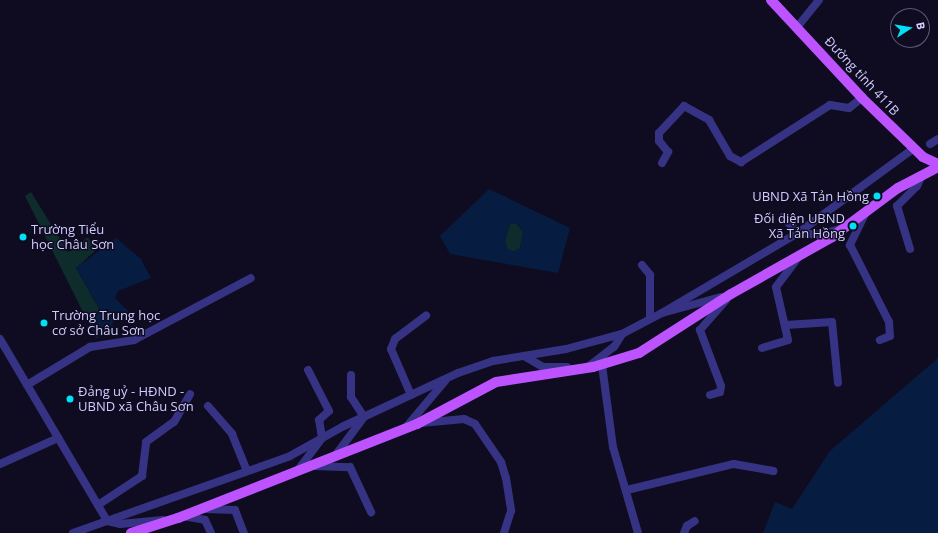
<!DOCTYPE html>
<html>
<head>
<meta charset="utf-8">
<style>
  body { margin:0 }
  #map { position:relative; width:938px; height:533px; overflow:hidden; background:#0f0c21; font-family:"Open Sans",sans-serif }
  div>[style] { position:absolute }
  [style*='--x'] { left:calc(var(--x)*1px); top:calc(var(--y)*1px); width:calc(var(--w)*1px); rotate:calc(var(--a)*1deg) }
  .green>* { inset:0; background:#0e2c2b }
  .water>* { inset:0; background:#061c40 }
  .minor>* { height:8px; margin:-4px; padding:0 4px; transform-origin:4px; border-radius:4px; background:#363384 }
  .major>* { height:10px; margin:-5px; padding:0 5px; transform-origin:5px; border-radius:5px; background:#bd53ff }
  .dots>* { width:11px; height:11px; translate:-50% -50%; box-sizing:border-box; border:2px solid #0f0c21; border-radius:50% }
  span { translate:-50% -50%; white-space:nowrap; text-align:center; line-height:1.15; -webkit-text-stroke:3px #0f0c21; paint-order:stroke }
  .street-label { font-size:13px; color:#d1ccff }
  .poi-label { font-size:13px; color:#d1ccff }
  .right { translate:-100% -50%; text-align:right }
  .left { translate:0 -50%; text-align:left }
  .north { position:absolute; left:890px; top:8px; width:40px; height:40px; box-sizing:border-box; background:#0f0c21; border:1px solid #5d597a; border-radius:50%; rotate:78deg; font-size:11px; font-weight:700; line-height:16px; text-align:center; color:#d1ccff }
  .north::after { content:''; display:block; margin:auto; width:14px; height:18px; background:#00e0f7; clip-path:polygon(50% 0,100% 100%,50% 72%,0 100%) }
</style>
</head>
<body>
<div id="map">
  <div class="green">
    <i style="clip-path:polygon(31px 192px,68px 252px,88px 237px,95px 251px,76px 268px,101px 312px,87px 320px,25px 196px)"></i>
    <i style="clip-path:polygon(516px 223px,523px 232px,520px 248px,514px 252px,507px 249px,505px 241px,510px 224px)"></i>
  </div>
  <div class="water">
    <i style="clip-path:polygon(evenodd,489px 189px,570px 228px,558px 273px,450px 254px,440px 236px,489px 189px,516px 223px,523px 232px,520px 247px,514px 252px,507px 249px,505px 241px,510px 224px,516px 223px)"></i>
    <i style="clip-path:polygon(116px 238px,141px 259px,151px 278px,118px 291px,115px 298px,129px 312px,112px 323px,115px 329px,96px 339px,87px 320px,101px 311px,76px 268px)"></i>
    <i style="clip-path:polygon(938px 358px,938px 533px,763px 533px,775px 502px,792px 509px,830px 451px)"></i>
  </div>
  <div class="minor">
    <i style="--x:798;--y:26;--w:33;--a:-51"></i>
    <i style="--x:930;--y:144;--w:9;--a:-32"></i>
    <i style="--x:662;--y:163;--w:13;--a:-61"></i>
    <i style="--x:668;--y:152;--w:14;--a:-129"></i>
    <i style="--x:659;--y:141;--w:8;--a:-90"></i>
    <i style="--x:659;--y:133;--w:37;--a:-47"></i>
    <i style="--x:684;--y:106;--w:29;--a:29"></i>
    <i style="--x:709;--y:120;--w:42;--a:59.7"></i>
    <i style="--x:730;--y:156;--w:13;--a:29"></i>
    <i style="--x:741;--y:162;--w:106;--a:-32.6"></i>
    <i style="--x:830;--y:105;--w:19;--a:9"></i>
    <i style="--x:849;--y:108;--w:16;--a:-38"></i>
    <i style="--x:866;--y:212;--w:37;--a:116"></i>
    <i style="--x:850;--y:245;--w:86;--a:63.1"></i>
    <i style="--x:889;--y:322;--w:14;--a:86"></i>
    <i style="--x:890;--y:336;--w:11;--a:158"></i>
    <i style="--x:783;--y:217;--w:22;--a:47"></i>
    <i style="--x:798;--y:233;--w:21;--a:5"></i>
    <i style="--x:819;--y:235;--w:22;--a:-16"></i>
    <i style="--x:910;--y:249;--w:45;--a:-106.8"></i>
    <i style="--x:897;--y:206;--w:28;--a:-45"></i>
    <i style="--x:917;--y:186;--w:12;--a:-66"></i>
    <i style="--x:642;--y:265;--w:13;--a:51"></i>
    <i style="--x:650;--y:275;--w:44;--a:90"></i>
    <i style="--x:662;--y:313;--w:158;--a:-30.5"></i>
    <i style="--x:798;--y:233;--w:144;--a:-36.2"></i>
    <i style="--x:786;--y:325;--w:46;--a:-3.7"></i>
    <i style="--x:832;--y:322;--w:61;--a:84.4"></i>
    <i style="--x:0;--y:339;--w:211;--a:59.5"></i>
    <i style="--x:107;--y:521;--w:13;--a:13"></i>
    <i style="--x:120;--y:524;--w:43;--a:-5.3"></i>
    <i style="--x:762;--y:348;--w:27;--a:-17"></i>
    <i style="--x:788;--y:340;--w:54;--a:-102.8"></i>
    <i style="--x:776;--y:287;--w:38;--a:-53"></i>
    <i style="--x:524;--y:356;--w:22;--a:30"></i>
    <i style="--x:543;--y:367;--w:24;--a:0"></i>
    <i style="--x:602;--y:365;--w:83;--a:82.4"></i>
    <i style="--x:613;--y:447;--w:90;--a:73.8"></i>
    <i style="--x:588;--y:367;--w:33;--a:-38"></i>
    <i style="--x:614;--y:347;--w:15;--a:-58"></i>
    <i style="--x:27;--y:385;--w:74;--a:-31.1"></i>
    <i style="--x:90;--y:347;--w:45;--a:-9"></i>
    <i style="--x:134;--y:340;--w:132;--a:-27.9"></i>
    <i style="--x:411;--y:395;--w:50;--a:-113.5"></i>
    <i style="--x:391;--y:349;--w:11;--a:-68"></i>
    <i style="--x:395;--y:339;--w:39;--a:-37"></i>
    <i style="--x:710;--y:395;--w:10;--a:-17"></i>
    <i style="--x:720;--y:392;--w:6;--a:-81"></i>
    <i style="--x:721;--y:386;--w:60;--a:-110.6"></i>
    <i style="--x:700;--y:330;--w:40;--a:-49"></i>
    <i style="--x:208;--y:406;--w:37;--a:49"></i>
    <i style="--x:232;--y:434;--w:40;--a:68"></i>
    <i style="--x:421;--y:423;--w:43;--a:-5.3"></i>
    <i style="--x:464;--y:419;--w:12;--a:24"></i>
    <i style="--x:475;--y:424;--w:46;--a:55.6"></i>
    <i style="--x:501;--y:462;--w:17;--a:73"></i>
    <i style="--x:506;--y:478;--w:33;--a:81"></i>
    <i style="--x:511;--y:511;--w:23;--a:108"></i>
    <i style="--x:407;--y:426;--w:59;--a:-49.8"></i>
    <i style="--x:335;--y:456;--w:49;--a:-53.4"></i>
    <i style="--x:364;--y:417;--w:24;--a:-123"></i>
    <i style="--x:351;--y:397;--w:22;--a:-90"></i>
    <i style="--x:0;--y:464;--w:64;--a:-24.1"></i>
    <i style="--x:314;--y:466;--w:36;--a:2"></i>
    <i style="--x:350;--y:467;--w:50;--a:65"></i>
    <i style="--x:298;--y:470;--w:40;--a:-53"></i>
    <i style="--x:322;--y:438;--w:18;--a:-99"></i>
    <i style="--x:319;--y:420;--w:13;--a:-42"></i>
    <i style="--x:329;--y:411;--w:46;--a:-117.1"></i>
    <i style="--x:627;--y:490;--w:110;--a:-13.7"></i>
    <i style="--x:734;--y:464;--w:40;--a:10"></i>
    <i style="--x:98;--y:505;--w:53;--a:-33.4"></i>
    <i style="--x:142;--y:476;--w:34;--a:-83"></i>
    <i style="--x:146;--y:442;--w:34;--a:-36"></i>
    <i style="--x:174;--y:422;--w:32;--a:-60"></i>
    <i style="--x:205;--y:509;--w:30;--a:2"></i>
    <i style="--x:235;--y:510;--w:25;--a:69"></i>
    <i style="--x:183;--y:516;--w:22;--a:10"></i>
    <i style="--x:205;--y:520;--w:14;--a:65"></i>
    <i style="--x:73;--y:533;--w:230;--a:-19.5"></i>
    <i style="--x:290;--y:456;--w:62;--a:-29.1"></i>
    <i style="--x:344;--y:426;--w:126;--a:-24.9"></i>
    <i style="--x:458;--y:373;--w:37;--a:-19"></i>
    <i style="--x:493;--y:361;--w:74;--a:-9.3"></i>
    <i style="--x:566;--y:349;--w:58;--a:-15"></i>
    <i style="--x:622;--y:334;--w:45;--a:-27.7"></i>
    <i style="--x:662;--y:313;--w:61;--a:-15.2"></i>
    <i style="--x:684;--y:533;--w:8;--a:-67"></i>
    <i style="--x:687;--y:526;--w:9;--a:-32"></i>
  </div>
  <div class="major">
    <i style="--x:771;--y:0;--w:134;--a:47.1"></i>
    <i style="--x:862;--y:98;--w:85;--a:44"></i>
    <i style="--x:923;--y:157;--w:17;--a:25"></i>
    <i style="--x:131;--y:533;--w:49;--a:-17.7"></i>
    <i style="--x:178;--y:518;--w:257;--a:-21.5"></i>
    <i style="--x:417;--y:424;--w:89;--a:-28"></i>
    <i style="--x:496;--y:382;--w:98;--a:-8.8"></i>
    <i style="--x:593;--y:367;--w:48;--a:-16.9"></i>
    <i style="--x:639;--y:353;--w:109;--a:-32.7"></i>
    <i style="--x:731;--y:294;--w:116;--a:-29.4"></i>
    <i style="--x:832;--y:237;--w:82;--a:-36.6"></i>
    <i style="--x:898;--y:188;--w:45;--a:-27.7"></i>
  </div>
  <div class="dots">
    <i style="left:877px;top:196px;background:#00e0f7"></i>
    <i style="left:853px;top:226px;background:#00e0f7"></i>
    <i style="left:23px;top:237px;background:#00e0f7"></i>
    <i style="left:44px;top:323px;background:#00e0f7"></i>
    <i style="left:70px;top:399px;background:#00e0f7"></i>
  </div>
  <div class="street-label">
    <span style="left:862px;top:76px;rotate:47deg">Đường tỉnh 411B</span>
  </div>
  <div class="poi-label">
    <span class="right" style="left:869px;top:196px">UBND Xã Tản Hồng</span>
    <span class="right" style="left:845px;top:226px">Đối diện UBND<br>Xã Tản Hồng</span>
    <span class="left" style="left:31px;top:237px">Trường Tiểu<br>học Châu Sơn</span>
    <span class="left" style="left:52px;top:323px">Trường Trung học<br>cơ sở Châu Sơn</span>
    <span class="left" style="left:78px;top:399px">Đảng uỷ - HĐND -<br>UBND xã Châu Sơn</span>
  </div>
  <div class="north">B</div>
</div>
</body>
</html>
